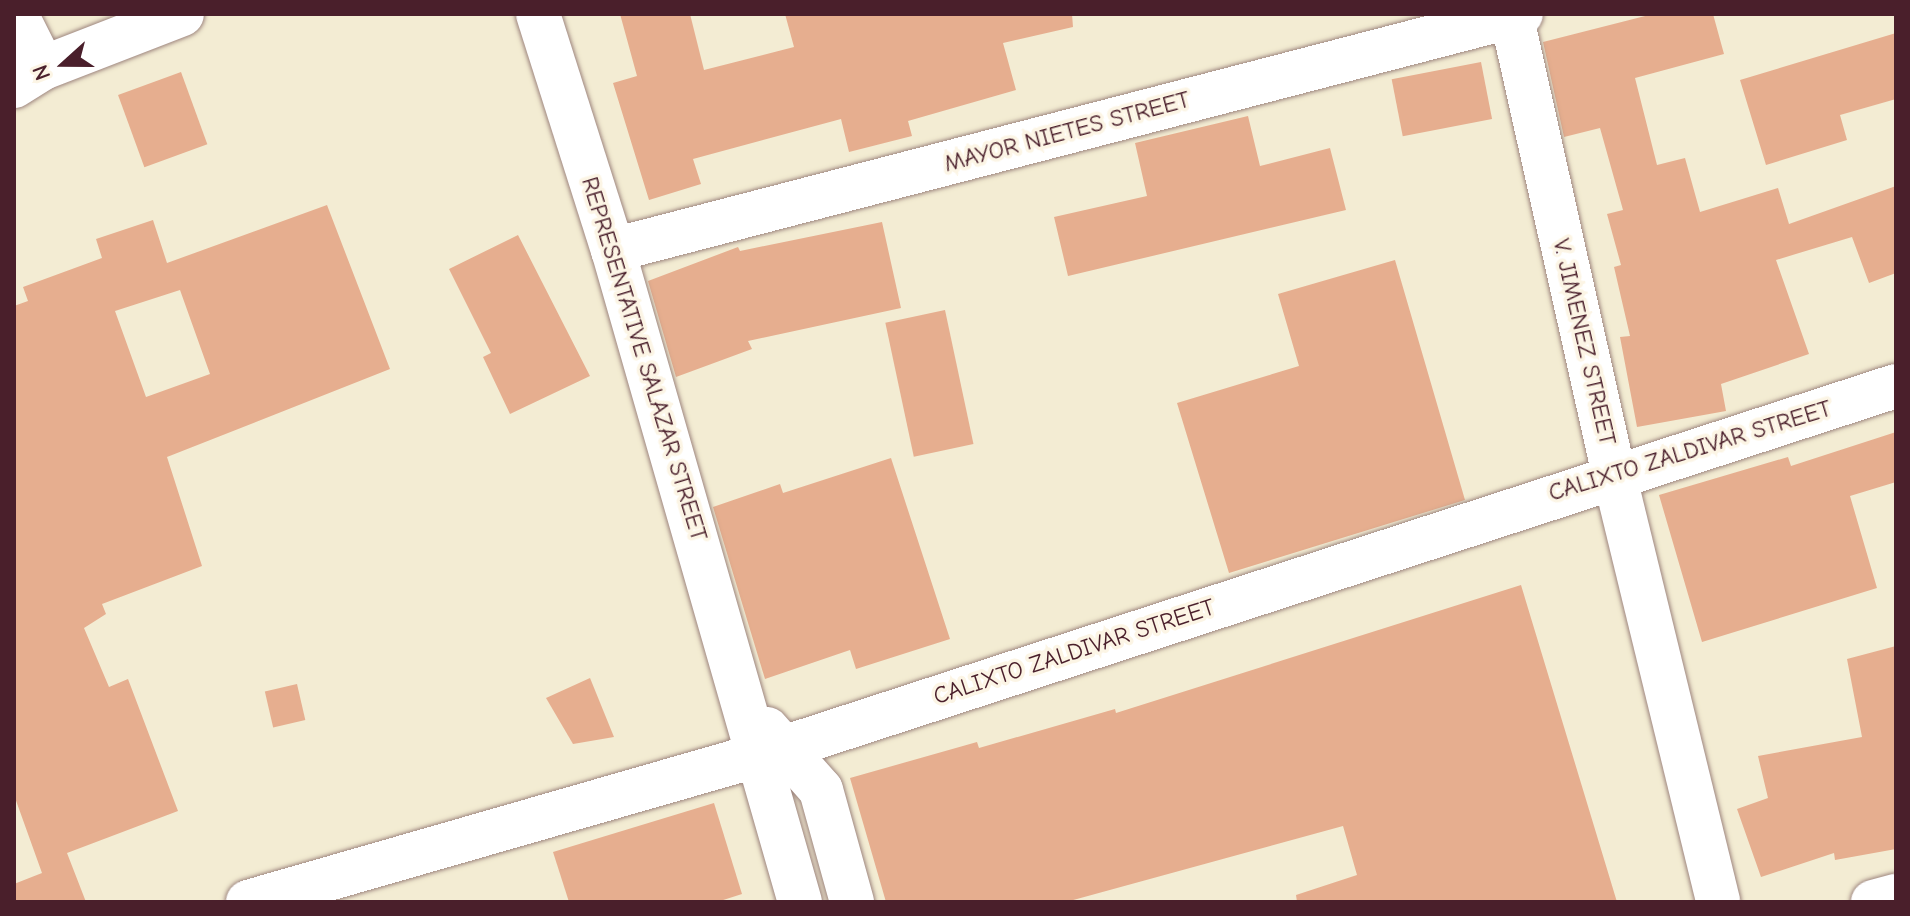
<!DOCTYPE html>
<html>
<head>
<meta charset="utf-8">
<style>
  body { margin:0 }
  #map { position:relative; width:1910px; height:916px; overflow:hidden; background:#f3ecd3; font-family:"Comic Neue",sans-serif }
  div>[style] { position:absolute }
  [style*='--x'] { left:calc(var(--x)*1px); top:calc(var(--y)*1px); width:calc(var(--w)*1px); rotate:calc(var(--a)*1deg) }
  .building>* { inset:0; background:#e6ae8f; transform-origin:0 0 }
  .roads { filter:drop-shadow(0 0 2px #9e867f) drop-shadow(0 0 2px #9e867f) }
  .minor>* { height:44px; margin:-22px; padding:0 22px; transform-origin:22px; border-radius:22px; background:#fff }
  .major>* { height:44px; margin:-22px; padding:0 22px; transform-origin:22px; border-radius:22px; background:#fff }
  span { translate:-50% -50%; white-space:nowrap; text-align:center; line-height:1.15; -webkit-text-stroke:7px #fcf5e5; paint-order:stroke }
  .street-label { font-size:24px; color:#4a1f2b }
  .frame { position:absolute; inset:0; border:16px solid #4a1f2b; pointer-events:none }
  .north { position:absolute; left:24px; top:24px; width:80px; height:80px; -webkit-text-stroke:6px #fcf5e5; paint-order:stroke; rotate:249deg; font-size:22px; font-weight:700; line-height:32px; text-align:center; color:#4a1f2b }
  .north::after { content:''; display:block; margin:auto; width:28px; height:36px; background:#4a1f2b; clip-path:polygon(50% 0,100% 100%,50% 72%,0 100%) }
</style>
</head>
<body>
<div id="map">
  <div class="building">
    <i style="clip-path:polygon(620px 14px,690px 14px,704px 70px,794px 47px,785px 14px,1072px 14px,1073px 27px,1003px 43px,1016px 90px,908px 121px,912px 136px,849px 152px,841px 119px,693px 159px,701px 184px,649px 200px,613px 83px,637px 76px)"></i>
    <i style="clip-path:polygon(1653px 14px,1713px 14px,1724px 54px,1635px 78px,1657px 165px,1685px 158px,1700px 212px,1778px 188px,1789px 224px,1896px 186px,1896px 273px,1869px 283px,1852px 237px,1776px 260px,1809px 354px,1721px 384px,1726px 411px,1637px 427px,1620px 337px,1630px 336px,1614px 267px,1621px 265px,1607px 214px,1623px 210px,1600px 128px,1564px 137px,1543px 42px)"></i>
    <i style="clip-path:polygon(1896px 33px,1896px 99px,1840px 115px,1847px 140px,1766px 165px,1740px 80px)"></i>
    <i style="left:1481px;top:62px;width:58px;height:91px;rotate:79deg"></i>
    <i style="left:181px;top:72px;width:77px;height:67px;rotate:70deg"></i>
    <i style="clip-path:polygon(1248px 116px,1260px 166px,1330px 148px,1346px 210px,1068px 276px,1054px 217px,1147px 196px,1135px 143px)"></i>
    <i style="clip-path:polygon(evenodd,327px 205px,390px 369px,167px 457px,202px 566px,102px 604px,106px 614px,84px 628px,109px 687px,128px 679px,178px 811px,67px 853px,86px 902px,14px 902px,14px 884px,42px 873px,14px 795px,14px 306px,28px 301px,23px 287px,102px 258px,96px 239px,153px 220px,167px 263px,327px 205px,180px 290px,210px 374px,146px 397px,115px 311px,180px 290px)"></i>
    <i style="clip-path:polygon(882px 222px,901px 308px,748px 341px,752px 349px,676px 377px,648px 281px,738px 247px,740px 251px)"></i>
    <i style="clip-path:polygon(518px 235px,590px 376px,510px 414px,483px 357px,491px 353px,449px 269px)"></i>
    <i style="clip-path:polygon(1395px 260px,1465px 500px,1229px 573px,1177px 403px,1299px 366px,1278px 294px)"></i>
    <i style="left:945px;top:310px;width:137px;height:61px;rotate:78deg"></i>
    <i style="clip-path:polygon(1896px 432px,1896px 482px,1850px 496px,1877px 588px,1702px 642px,1659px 495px,1788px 457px,1791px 466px)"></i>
    <i style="clip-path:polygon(891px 458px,950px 639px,856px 669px,850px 650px,765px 679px,713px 507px,780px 484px,783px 493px)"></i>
    <i style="clip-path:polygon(1521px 585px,1617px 902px,1297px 902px,1296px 895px,1357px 875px,1343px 826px,1066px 902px,886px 902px,850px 778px,977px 742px,979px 748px,1115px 709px,1116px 713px)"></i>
    <i style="clip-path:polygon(1896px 646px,1896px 849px,1835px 860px,1834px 853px,1761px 877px,1737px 809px,1768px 798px,1758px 756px,1862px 737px,1847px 659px)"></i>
    <i style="clip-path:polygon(590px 678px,614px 737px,573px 744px,546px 698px)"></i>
    <i style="left:297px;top:684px;width:37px;height:33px;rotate:77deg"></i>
    <i style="clip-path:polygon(714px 803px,742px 894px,717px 902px,569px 902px,553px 852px)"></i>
  </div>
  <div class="roads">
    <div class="minor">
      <i style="--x:16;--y:14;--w:60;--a:63.4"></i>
      <i style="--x:538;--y:14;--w:248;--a:72.4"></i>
      <i style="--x:613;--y:250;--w:678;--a:74"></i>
      <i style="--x:1511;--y:14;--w:471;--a:77.4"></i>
      <i style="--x:1614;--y:474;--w:440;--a:76.3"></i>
      <i style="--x:613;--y:250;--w:938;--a:-14.57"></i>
      <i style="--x:767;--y:729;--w:81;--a:48.5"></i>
      <i style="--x:821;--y:790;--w:116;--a:74.5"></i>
      <i style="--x:248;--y:902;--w:557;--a:-16.06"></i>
      <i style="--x:783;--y:748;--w:1170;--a:-18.02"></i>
    </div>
    <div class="major">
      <i style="--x:14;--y:86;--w:34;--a:-32"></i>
      <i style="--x:43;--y:68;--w:149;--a:-21.2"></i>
      <i style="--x:1873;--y:902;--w:24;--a:-15"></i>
    </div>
  </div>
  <div class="street-label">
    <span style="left:1067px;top:132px;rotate:-15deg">MAYOR NIETES STREET</span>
    <span style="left:1584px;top:342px;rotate:77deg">V. JIMENEZ STREET</span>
    <span style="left:644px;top:359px;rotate:73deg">REPRESENTATIVE SALAZAR STREET</span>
    <span style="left:1690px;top:451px;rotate:-17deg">CALIXTO ZALDIVAR STREET</span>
    <span style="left:1074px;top:652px;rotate:-18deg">CALIXTO ZALDIVAR STREET</span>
  </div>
  <div class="frame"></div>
  <div class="north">N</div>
</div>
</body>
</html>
